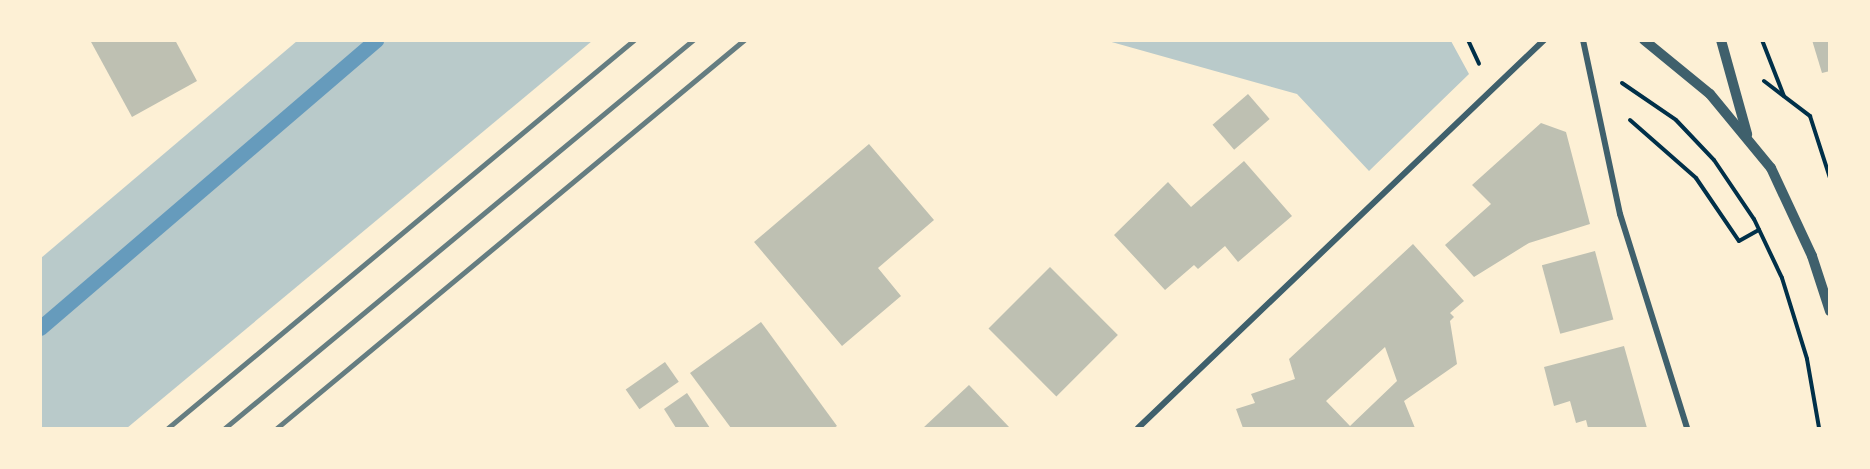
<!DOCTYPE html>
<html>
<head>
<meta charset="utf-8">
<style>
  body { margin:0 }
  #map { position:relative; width:1870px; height:469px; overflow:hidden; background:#fdf0d5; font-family:"Sofia Sans Condensed",sans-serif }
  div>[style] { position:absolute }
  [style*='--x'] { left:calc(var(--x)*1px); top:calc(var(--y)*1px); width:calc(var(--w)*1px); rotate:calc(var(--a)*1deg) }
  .green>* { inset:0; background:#b9caca }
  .stream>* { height:15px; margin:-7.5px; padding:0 7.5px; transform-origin:7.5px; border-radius:7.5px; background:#669bbc }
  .building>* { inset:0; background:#bec0b2; transform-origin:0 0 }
  .path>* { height:4px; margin:-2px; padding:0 2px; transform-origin:2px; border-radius:2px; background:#003049 }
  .minor>* { height:6px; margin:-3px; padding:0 3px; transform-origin:3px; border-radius:3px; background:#3f606c }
  .tertiary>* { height:10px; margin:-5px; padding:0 5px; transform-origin:5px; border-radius:5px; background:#3f606c }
  .rail>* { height:4.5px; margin:-2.25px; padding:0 2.25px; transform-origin:2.25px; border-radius:2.25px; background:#657d81 }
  span { translate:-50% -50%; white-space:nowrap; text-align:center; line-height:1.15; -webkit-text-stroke:5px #fdf0d5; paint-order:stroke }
  .frame { position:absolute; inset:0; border:42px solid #fdf0d5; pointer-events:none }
</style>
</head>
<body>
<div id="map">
  <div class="green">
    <i style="clip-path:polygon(297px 41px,592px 41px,127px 428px,41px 428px,41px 258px)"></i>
    <i style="clip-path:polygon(1108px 41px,1451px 41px,1469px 74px,1369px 171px,1297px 94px)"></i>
  </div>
  <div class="stream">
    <i style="--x:40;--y:328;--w:443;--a:-40.6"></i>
  </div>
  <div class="building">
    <i style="clip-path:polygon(90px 40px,175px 40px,197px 81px,132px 117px)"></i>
    <i style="clip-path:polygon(1812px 40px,1830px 40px,1830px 71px,1822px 73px)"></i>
    <i style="left:1248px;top:94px;width:33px;height:47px;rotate:49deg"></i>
    <i style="clip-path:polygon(1541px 123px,1566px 132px,1590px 224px,1529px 243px,1474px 277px,1445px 245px,1491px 204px,1472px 185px)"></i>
    <i style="clip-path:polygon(869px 144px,934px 220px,878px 268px,901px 296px,842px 346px,754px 242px)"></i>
    <i style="clip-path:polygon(1244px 161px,1292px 216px,1238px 262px,1225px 246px,1198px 269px,1194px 265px,1165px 290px,1114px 235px,1168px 182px,1191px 207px)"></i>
    <i style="clip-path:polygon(evenodd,1413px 244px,1464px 301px,1450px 313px,1454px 317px,1450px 321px,1457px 364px,1404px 401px,1415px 428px,1243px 428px,1236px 409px,1255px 403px,1251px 394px,1295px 379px,1289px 359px,1413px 244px,1385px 347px,1397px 381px,1350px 426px,1326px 401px,1385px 347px)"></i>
    <i style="left:1595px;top:251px;width:71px;height:55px;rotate:75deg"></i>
    <i style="left:1050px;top:267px;width:96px;height:87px;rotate:45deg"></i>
    <i style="clip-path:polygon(761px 322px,837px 426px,834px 428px,731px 428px,690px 373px)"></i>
    <i style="clip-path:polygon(1624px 346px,1647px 428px,1588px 428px,1586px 420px,1576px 423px,1570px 401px,1554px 406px,1544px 367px)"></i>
    <i style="left:665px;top:362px;width:24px;height:48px;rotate:55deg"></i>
    <i style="clip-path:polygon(969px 385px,1010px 428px,923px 428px)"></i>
    <i style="clip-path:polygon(687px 393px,710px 428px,676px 428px,664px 409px)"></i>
  </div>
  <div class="path">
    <i style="--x:1468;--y:40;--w:26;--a:65"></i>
    <i style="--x:1762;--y:40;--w:60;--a:68.6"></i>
    <i style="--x:1764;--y:81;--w:58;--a:37.3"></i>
    <i style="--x:1810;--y:116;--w:65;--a:72.1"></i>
    <i style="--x:1622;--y:83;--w:65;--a:34.4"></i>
    <i style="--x:1676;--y:120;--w:55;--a:46.5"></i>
    <i style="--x:1714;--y:160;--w:71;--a:55.9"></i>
    <i style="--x:1754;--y:219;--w:65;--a:64.6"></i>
    <i style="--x:1782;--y:278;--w:85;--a:72.8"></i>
    <i style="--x:1807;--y:359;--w:70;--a:80.1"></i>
    <i style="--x:1630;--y:120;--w:88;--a:41.3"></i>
    <i style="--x:1696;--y:178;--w:76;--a:55.7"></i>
    <i style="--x:1739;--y:241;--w:23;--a:-29"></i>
  </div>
  <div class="minor">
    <i style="--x:1583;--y:40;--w:178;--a:78"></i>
    <i style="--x:1620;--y:214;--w:224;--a:72.6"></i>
    <i style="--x:1138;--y:428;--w:562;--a:-43.7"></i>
  </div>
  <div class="tertiary">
    <i style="--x:1644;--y:40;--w:85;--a:39.3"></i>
    <i style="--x:1710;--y:94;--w:96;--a:50.5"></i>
    <i style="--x:1771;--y:168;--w:97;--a:65"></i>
    <i style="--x:1812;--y:256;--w:58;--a:71.9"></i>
    <i style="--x:1721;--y:40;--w:98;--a:74.5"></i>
  </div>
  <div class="rail">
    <i style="--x:168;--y:428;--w:606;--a:-39.78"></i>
    <i style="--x:225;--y:428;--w:608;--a:-39.66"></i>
    <i style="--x:277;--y:428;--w:607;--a:-39.72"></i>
  </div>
  <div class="frame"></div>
</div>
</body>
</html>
